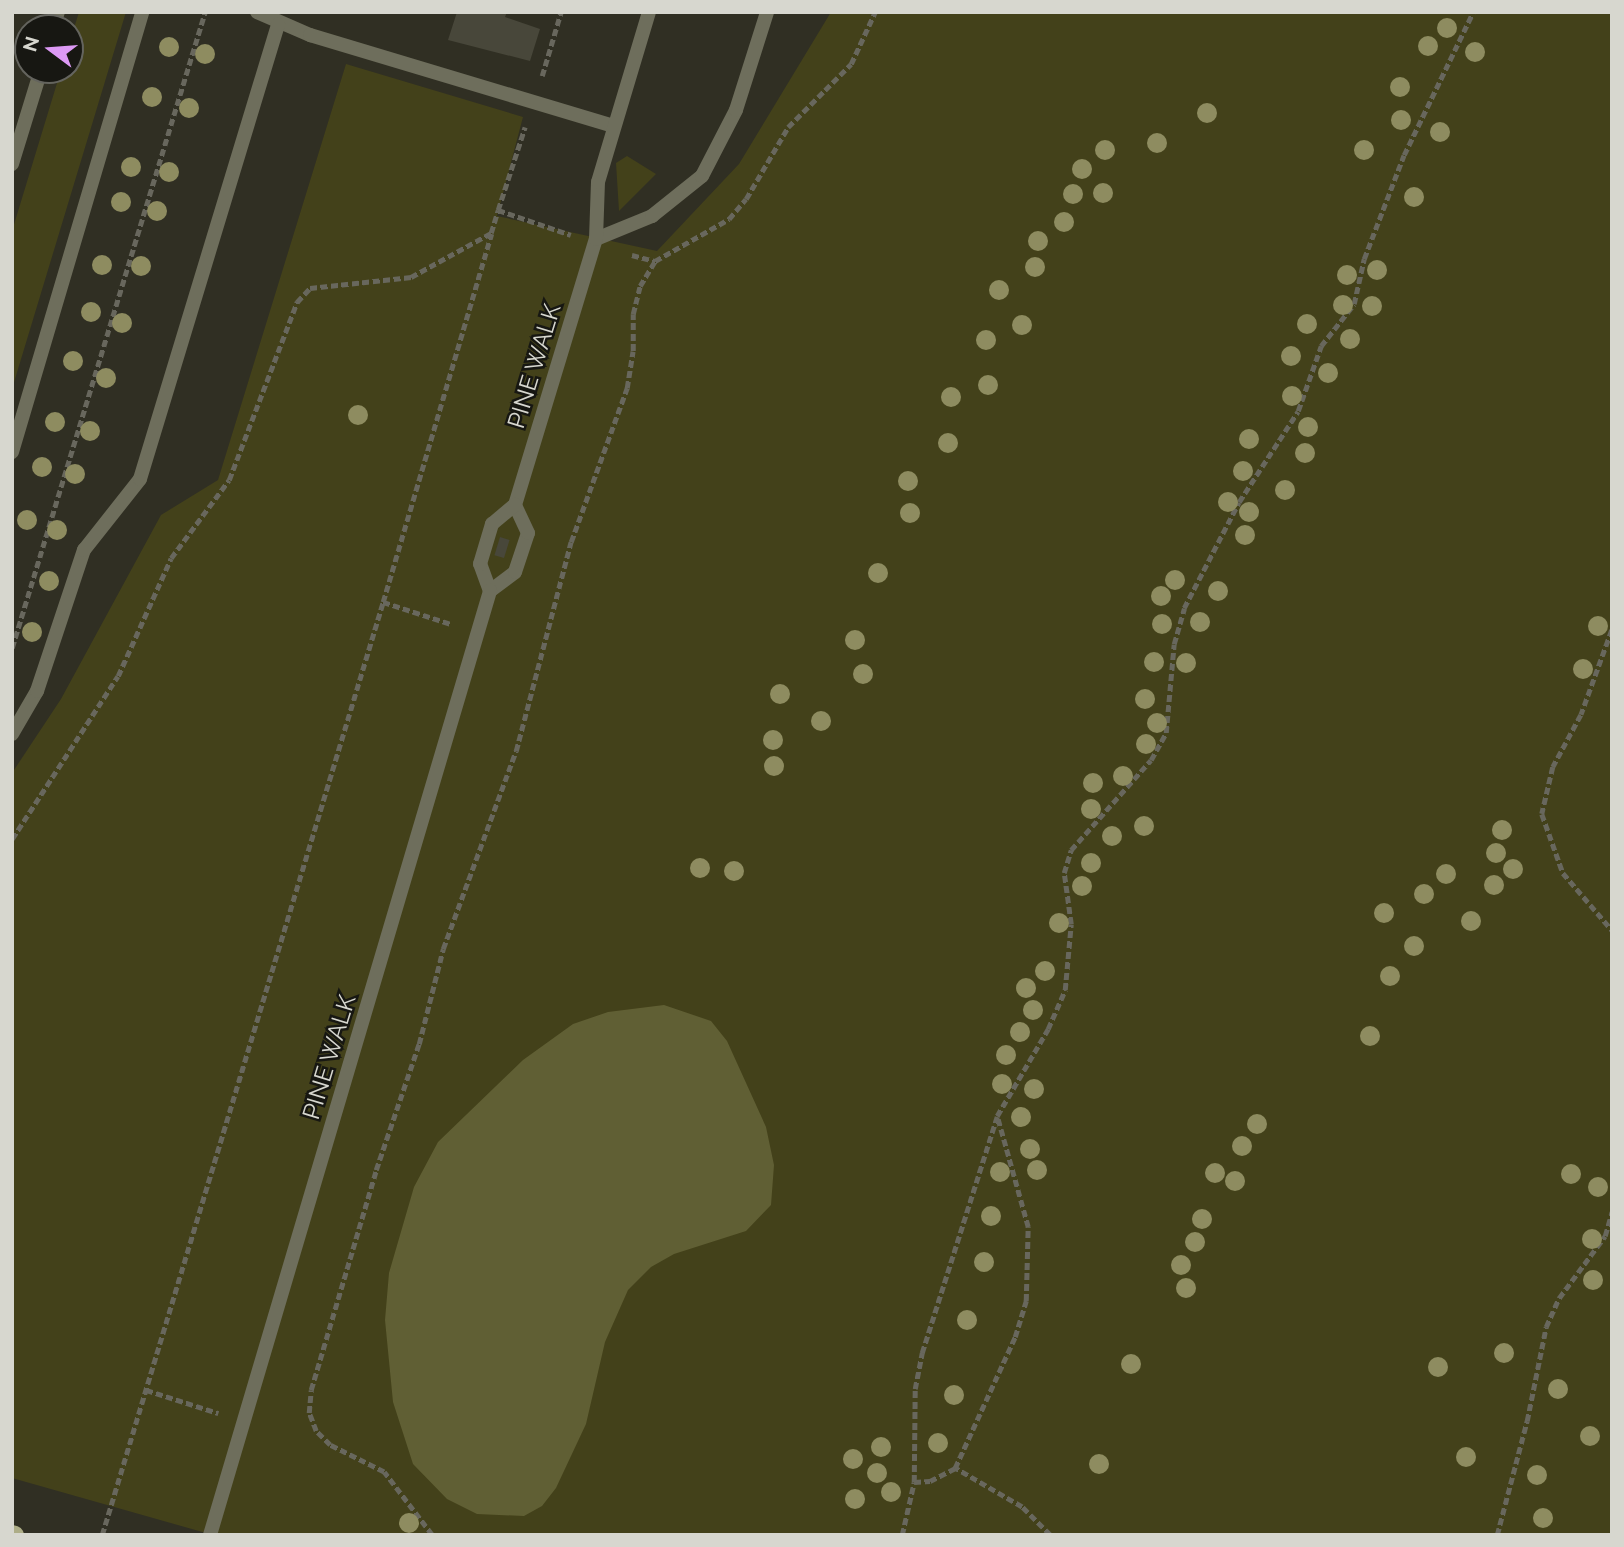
<!DOCTYPE html>
<html>
<head>
<meta charset="utf-8">
<style>
  body { margin:0 }
  #map { position:relative; width:1624px; height:1547px; overflow:hidden; background:#302f23; font-family:Raleway,sans-serif }
  div>[style] { position:absolute }
  [style*='--x'] { left:calc(var(--x)*1px); top:calc(var(--y)*1px); width:calc(var(--w)*1px); rotate:calc(var(--a)*1deg) }
  .green>* { inset:0; background:#43411a }
  .water>* { inset:0; background:#605f34 }
  .building>* { inset:0; background:#48473a; transform-origin:0 0 }
  .path>* { height:4.5px; margin-top:-2.25px; transform-origin:0; background:repeating-linear-gradient(90deg,#68675d 0 7px,transparent 0 10.5px) }
  .service>* { height:14px; margin:-7px; padding:0 7px; transform-origin:7px; border-radius:7px; background:#6e6e5c }
  .primary>* { height:18px; margin:-9px; padding:0 9px; transform-origin:9px; border-radius:9px; background:#adad87 }
  .trees>* { width:20px; height:20px; margin:-10px; border-radius:50%; background:#8e8c60 }
  span { translate:-50% -50%; white-space:nowrap; text-align:center; line-height:1.15; -webkit-text-stroke:5px #171712; paint-order:stroke }
  .street-label { font-size:24px; color:#d7d7cf }
  .frame { position:absolute; inset:0; border:14px solid #d7d7cf; pointer-events:none }
  .north { position:absolute; left:14px; top:14px; width:70px; height:70px; box-sizing:border-box; background:#171712; border:2px solid #64645e; border-radius:50%; rotate:286deg; font-size:19px; font-weight:700; line-height:28px; text-align:center; color:#d7d7cf }
  .north::after { content:''; display:block; margin:auto; width:24px; height:32px; background:#dc99f4; clip-path:polygon(50% 0,100% 100%,50% 72%,0 100%) }
</style>
</head>
<body>
<div id="map">
  <div class="green">
    <i style="clip-path:polygon(79px 12px,126px 12px,12px 389px,12px 231px,61px 70px,70px 70px,70px 41px)"></i>
    <i style="clip-path:polygon(831px 12px,1612px 12px,1612px 1535px,213px 1535px,12px 1478px,12px 773px,61px 699px,161px 515px,218px 480px,346px 64px,523px 117px,497px 216px,657px 251px,739px 164px)"></i>
    <i style="clip-path:polygon(627px 156px,656px 174px,619px 211px,616px 163px)"></i>
  </div>
  <div class="water">
    <i style="clip-path:polygon(664px 1005px,711px 1021px,727px 1041px,766px 1127px,774px 1165px,771px 1205px,746px 1231px,674px 1254px,651px 1267px,628px 1290px,605px 1342px,586px 1424px,556px 1488px,542px 1506px,524px 1516px,477px 1514px,447px 1499px,413px 1464px,393px 1402px,385px 1320px,389px 1273px,414px 1187px,438px 1142px,523px 1060px,573px 1024px,608px 1012px)"></i>
  </div>
  <div class="building">
    <i style="clip-path:polygon(457px 12px,507px 12px,505px 17px,540px 29px,530px 61px,448px 40px)"></i>
    <i style="left:500px;top:537px;width:10px;height:19px;rotate:17deg"></i>
  </div>
  <div class="path">
    <i style="--x:542;--y:76;--w:67;--a:-73.5"></i>
    <i style="--x:498;--y:210;--w:87;--a:-72"></i>
    <i style="--x:632;--y:255;--w:24;--a:15"></i>
    <i style="--x:383;--y:602;--w:384;--a:-73.6"></i>
    <i style="--x:1612;--y:630;--w:90;--a:110"></i>
    <i style="--x:1581;--y:715;--w:59;--a:118.3"></i>
    <i style="--x:1553;--y:767;--w:48;--a:103.2"></i>
    <i style="--x:1542;--y:814;--w:63;--a:70.4"></i>
    <i style="--x:1563;--y:873;--w:75;--a:49.3"></i>
    <i style="--x:12;--y:648;--w:665;--a:-73.12"></i>
    <i style="--x:12;--y:839;--w:194;--a:-57"></i>
    <i style="--x:118;--y:676;--w:129;--a:-65.8"></i>
    <i style="--x:171;--y:558;--w:97;--a:-53.4"></i>
    <i style="--x:229;--y:480;--w:191;--a:-69.1"></i>
    <i style="--x:297;--y:302;--w:19;--a:-47"></i>
    <i style="--x:310;--y:288;--w:102;--a:-6.2"></i>
    <i style="--x:411;--y:277;--w:91;--a:-28.8"></i>
    <i style="--x:491;--y:233;--w:24;--a:-73"></i>
    <i style="--x:498;--y:210;--w:77;--a:18.9"></i>
    <i style="--x:146;--y:1390;--w:76;--a:17.7"></i>
    <i style="--x:914;--y:1482;--w:16;--a:-4"></i>
    <i style="--x:930;--y:1481;--w:28;--a:-27"></i>
    <i style="--x:102;--y:1535;--w:974;--a:-73.24"></i>
    <i style="--x:383;--y:602;--w:71;--a:17.9"></i>
    <i style="--x:432;--y:1535;--w:79;--a:-127.3"></i>
    <i style="--x:384;--y:1472;--w:60;--a:-153.4"></i>
    <i style="--x:330;--y:1445;--w:20;--a:-135"></i>
    <i style="--x:316;--y:1431;--w:19;--a:-111"></i>
    <i style="--x:309;--y:1413;--w:23;--a:-85"></i>
    <i style="--x:311;--y:1390;--w:229;--a:-73.5"></i>
    <i style="--x:376;--y:1170;--w:133;--a:-71.2"></i>
    <i style="--x:419;--y:1044;--w:98;--a:-75.8"></i>
    <i style="--x:443;--y:949;--w:211;--a:-69.8"></i>
    <i style="--x:516;--y:751;--w:216;--a:-75.3"></i>
    <i style="--x:571;--y:542;--w:164;--a:-70"></i>
    <i style="--x:627;--y:388;--w:37;--a:-81"></i>
    <i style="--x:633;--y:351;--w:37;--a:-90"></i>
    <i style="--x:633;--y:314;--w:29;--a:-76"></i>
    <i style="--x:640;--y:286;--w:29;--a:-59"></i>
    <i style="--x:655;--y:261;--w:85;--a:-29.6"></i>
    <i style="--x:729;--y:219;--w:26;--a:-50"></i>
    <i style="--x:746;--y:199;--w:83;--a:-59.7"></i>
    <i style="--x:788;--y:127;--w:89;--a:-45"></i>
    <i style="--x:851;--y:64;--w:57;--a:-65.2"></i>
    <i style="--x:902;--y:1535;--w:54;--a:-77.2"></i>
    <i style="--x:914;--y:1482;--w:93;--a:-89.4"></i>
    <i style="--x:915;--y:1389;--w:37;--a:-79"></i>
    <i style="--x:922;--y:1353;--w:248;--a:-72.4"></i>
    <i style="--x:1050;--y:1535;--w:40;--a:-135"></i>
    <i style="--x:1022;--y:1507;--w:78;--a:-149.8"></i>
    <i style="--x:955;--y:1468;--w:144;--a:-65.4"></i>
    <i style="--x:1015;--y:1337;--w:38;--a:-73"></i>
    <i style="--x:1026;--y:1301;--w:74;--a:-88.5"></i>
    <i style="--x:1028;--y:1227;--w:115;--a:-105.6"></i>
    <i style="--x:997;--y:1116;--w:101;--a:-59.6"></i>
    <i style="--x:1048;--y:1029;--w:43;--a:-66.4"></i>
    <i style="--x:1065;--y:990;--w:66;--a:-84.8"></i>
    <i style="--x:1071;--y:924;--w:51;--a:-97.8"></i>
    <i style="--x:1064;--y:873;--w:24;--a:-73"></i>
    <i style="--x:1071;--y:850;--w:120;--a:-48.4"></i>
    <i style="--x:1151;--y:760;--w:31;--a:-61"></i>
    <i style="--x:1166;--y:733;--w:89;--a:-84.9"></i>
    <i style="--x:1174;--y:644;--w:37;--a:-74"></i>
    <i style="--x:1184;--y:608;--w:119;--a:-62.6"></i>
    <i style="--x:1239;--y:502;--w:108;--a:-57"></i>
    <i style="--x:1298;--y:411;--w:69;--a:-70.5"></i>
    <i style="--x:1321;--y:346;--w:53;--a:-51.8"></i>
    <i style="--x:1354;--y:304;--w:46;--a:-77.5"></i>
    <i style="--x:1364;--y:259;--w:111;--a:-69"></i>
    <i style="--x:1404;--y:155;--w:159;--a:-64.2"></i>
    <i style="--x:1497;--y:1535;--w:118;--a:-75.3"></i>
    <i style="--x:1527;--y:1421;--w:96;--a:-78.6"></i>
    <i style="--x:1546;--y:1327;--w:32;--a:-66"></i>
    <i style="--x:1559;--y:1298;--w:77;--a:-53.4"></i>
    <i style="--x:1605;--y:1236;--w:25;--a:-74"></i>
  </div>
  <div class="service">
    <i style="--x:257;--y:12;--w:58;--a:23.5"></i>
    <i style="--x:310;--y:35;--w:316;--a:16.7"></i>
    <i style="--x:53;--y:28;--w:17;--a:-73"></i>
    <i style="--x:12;--y:164;--w:98;--a:-72.9"></i>
    <i style="--x:596;--y:239;--w:61;--a:-22.3"></i>
    <i style="--x:652;--y:216;--w:64;--a:-38.7"></i>
    <i style="--x:702;--y:176;--w:74;--a:-62.7"></i>
    <i style="--x:736;--y:110;--w:103;--a:-72.4"></i>
    <i style="--x:12;--y:452;--w:459;--a:-73.5"></i>
    <i style="--x:515;--y:505;--w:278;--a:-73.1"></i>
    <i style="--x:596;--y:239;--w:57;--a:-88"></i>
    <i style="--x:598;--y:182;--w:177;--a:-73.3"></i>
    <i style="--x:490;--y:591;--w:31;--a:-37"></i>
    <i style="--x:515;--y:572;--w:41;--a:-71.6"></i>
    <i style="--x:528;--y:533;--w:31;--a:-115"></i>
    <i style="--x:490;--y:591;--w:29;--a:-110"></i>
    <i style="--x:480;--y:564;--w:42;--a:-73.3"></i>
    <i style="--x:492;--y:524;--w:30;--a:-40"></i>
    <i style="--x:12;--y:734;--w:50;--a:-59.8"></i>
    <i style="--x:37;--y:691;--w:149;--a:-71.6"></i>
    <i style="--x:84;--y:550;--w:90;--a:-51.7"></i>
    <i style="--x:140;--y:479;--w:475;--a:-73.1"></i>
    <i style="--x:210;--y:1535;--w:985;--a:-73.48"></i>
  </div>
  <div class="primary">
    <i style="--x:12;--y:1534;--w:3;--a:18"></i>
  </div>
  <div class="trees">
    <i style="left:1447px;top:28px"></i>
    <i style="left:1428px;top:46px"></i>
    <i style="left:169px;top:47px"></i>
    <i style="left:1475px;top:52px"></i>
    <i style="left:205px;top:54px"></i>
    <i style="left:1400px;top:87px"></i>
    <i style="left:152px;top:97px"></i>
    <i style="left:189px;top:108px"></i>
    <i style="left:1207px;top:113px"></i>
    <i style="left:1401px;top:120px"></i>
    <i style="left:1440px;top:132px"></i>
    <i style="left:1157px;top:143px"></i>
    <i style="left:1105px;top:150px"></i>
    <i style="left:1364px;top:150px"></i>
    <i style="left:131px;top:167px"></i>
    <i style="left:1082px;top:169px"></i>
    <i style="left:169px;top:172px"></i>
    <i style="left:1103px;top:193px"></i>
    <i style="left:1073px;top:194px"></i>
    <i style="left:1414px;top:197px"></i>
    <i style="left:121px;top:202px"></i>
    <i style="left:157px;top:211px"></i>
    <i style="left:1064px;top:222px"></i>
    <i style="left:1038px;top:241px"></i>
    <i style="left:102px;top:265px"></i>
    <i style="left:141px;top:266px"></i>
    <i style="left:1035px;top:267px"></i>
    <i style="left:1377px;top:270px"></i>
    <i style="left:1347px;top:275px"></i>
    <i style="left:999px;top:290px"></i>
    <i style="left:1343px;top:305px"></i>
    <i style="left:1372px;top:306px"></i>
    <i style="left:91px;top:312px"></i>
    <i style="left:122px;top:323px"></i>
    <i style="left:1307px;top:324px"></i>
    <i style="left:1022px;top:325px"></i>
    <i style="left:1350px;top:339px"></i>
    <i style="left:986px;top:340px"></i>
    <i style="left:1291px;top:356px"></i>
    <i style="left:73px;top:361px"></i>
    <i style="left:1328px;top:373px"></i>
    <i style="left:106px;top:378px"></i>
    <i style="left:988px;top:385px"></i>
    <i style="left:1292px;top:396px"></i>
    <i style="left:951px;top:397px"></i>
    <i style="left:358px;top:415px"></i>
    <i style="left:55px;top:422px"></i>
    <i style="left:1308px;top:427px"></i>
    <i style="left:90px;top:431px"></i>
    <i style="left:1249px;top:439px"></i>
    <i style="left:948px;top:443px"></i>
    <i style="left:1305px;top:453px"></i>
    <i style="left:42px;top:467px"></i>
    <i style="left:1243px;top:471px"></i>
    <i style="left:75px;top:474px"></i>
    <i style="left:908px;top:481px"></i>
    <i style="left:1285px;top:490px"></i>
    <i style="left:1228px;top:502px"></i>
    <i style="left:1249px;top:512px"></i>
    <i style="left:910px;top:513px"></i>
    <i style="left:27px;top:520px"></i>
    <i style="left:57px;top:530px"></i>
    <i style="left:1245px;top:535px"></i>
    <i style="left:878px;top:573px"></i>
    <i style="left:1175px;top:580px"></i>
    <i style="left:49px;top:581px"></i>
    <i style="left:1218px;top:591px"></i>
    <i style="left:1161px;top:596px"></i>
    <i style="left:1200px;top:622px"></i>
    <i style="left:1162px;top:624px"></i>
    <i style="left:1598px;top:626px"></i>
    <i style="left:32px;top:632px"></i>
    <i style="left:855px;top:640px"></i>
    <i style="left:1154px;top:662px"></i>
    <i style="left:1186px;top:663px"></i>
    <i style="left:1583px;top:669px"></i>
    <i style="left:863px;top:674px"></i>
    <i style="left:780px;top:694px"></i>
    <i style="left:1145px;top:699px"></i>
    <i style="left:821px;top:721px"></i>
    <i style="left:1157px;top:723px"></i>
    <i style="left:773px;top:740px"></i>
    <i style="left:1146px;top:744px"></i>
    <i style="left:774px;top:766px"></i>
    <i style="left:1123px;top:776px"></i>
    <i style="left:1093px;top:783px"></i>
    <i style="left:1091px;top:809px"></i>
    <i style="left:1144px;top:826px"></i>
    <i style="left:1502px;top:830px"></i>
    <i style="left:1112px;top:836px"></i>
    <i style="left:1496px;top:853px"></i>
    <i style="left:1091px;top:863px"></i>
    <i style="left:700px;top:868px"></i>
    <i style="left:1513px;top:869px"></i>
    <i style="left:734px;top:871px"></i>
    <i style="left:1446px;top:874px"></i>
    <i style="left:1494px;top:885px"></i>
    <i style="left:1082px;top:886px"></i>
    <i style="left:1424px;top:894px"></i>
    <i style="left:1384px;top:913px"></i>
    <i style="left:1471px;top:921px"></i>
    <i style="left:1059px;top:923px"></i>
    <i style="left:1414px;top:946px"></i>
    <i style="left:1045px;top:971px"></i>
    <i style="left:1390px;top:976px"></i>
    <i style="left:1026px;top:988px"></i>
    <i style="left:1033px;top:1010px"></i>
    <i style="left:1020px;top:1032px"></i>
    <i style="left:1370px;top:1036px"></i>
    <i style="left:1006px;top:1055px"></i>
    <i style="left:1002px;top:1084px"></i>
    <i style="left:1034px;top:1089px"></i>
    <i style="left:1021px;top:1117px"></i>
    <i style="left:1257px;top:1124px"></i>
    <i style="left:1242px;top:1146px"></i>
    <i style="left:1030px;top:1149px"></i>
    <i style="left:1037px;top:1170px"></i>
    <i style="left:1000px;top:1172px"></i>
    <i style="left:1215px;top:1173px"></i>
    <i style="left:1571px;top:1174px"></i>
    <i style="left:1235px;top:1181px"></i>
    <i style="left:1598px;top:1187px"></i>
    <i style="left:991px;top:1216px"></i>
    <i style="left:1202px;top:1219px"></i>
    <i style="left:1592px;top:1239px"></i>
    <i style="left:1195px;top:1242px"></i>
    <i style="left:984px;top:1262px"></i>
    <i style="left:1181px;top:1265px"></i>
    <i style="left:1593px;top:1280px"></i>
    <i style="left:1186px;top:1288px"></i>
    <i style="left:967px;top:1320px"></i>
    <i style="left:1504px;top:1353px"></i>
    <i style="left:1131px;top:1364px"></i>
    <i style="left:1438px;top:1367px"></i>
    <i style="left:1558px;top:1389px"></i>
    <i style="left:954px;top:1395px"></i>
    <i style="left:1590px;top:1436px"></i>
    <i style="left:938px;top:1443px"></i>
    <i style="left:881px;top:1447px"></i>
    <i style="left:1466px;top:1457px"></i>
    <i style="left:853px;top:1459px"></i>
    <i style="left:1099px;top:1464px"></i>
    <i style="left:877px;top:1473px"></i>
    <i style="left:1537px;top:1475px"></i>
    <i style="left:891px;top:1492px"></i>
    <i style="left:855px;top:1499px"></i>
    <i style="left:1543px;top:1518px"></i>
    <i style="left:409px;top:1523px"></i>
  </div>
  <div class="street-label">
    <span style="left:534px;top:366px;rotate:-73deg">PINE WALK</span>
    <span style="left:329px;top:1057px;rotate:-73deg">PINE WALK</span>
  </div>
  <div class="frame"></div>
  <div class="north">N</div>
</div>
</body>
</html>
